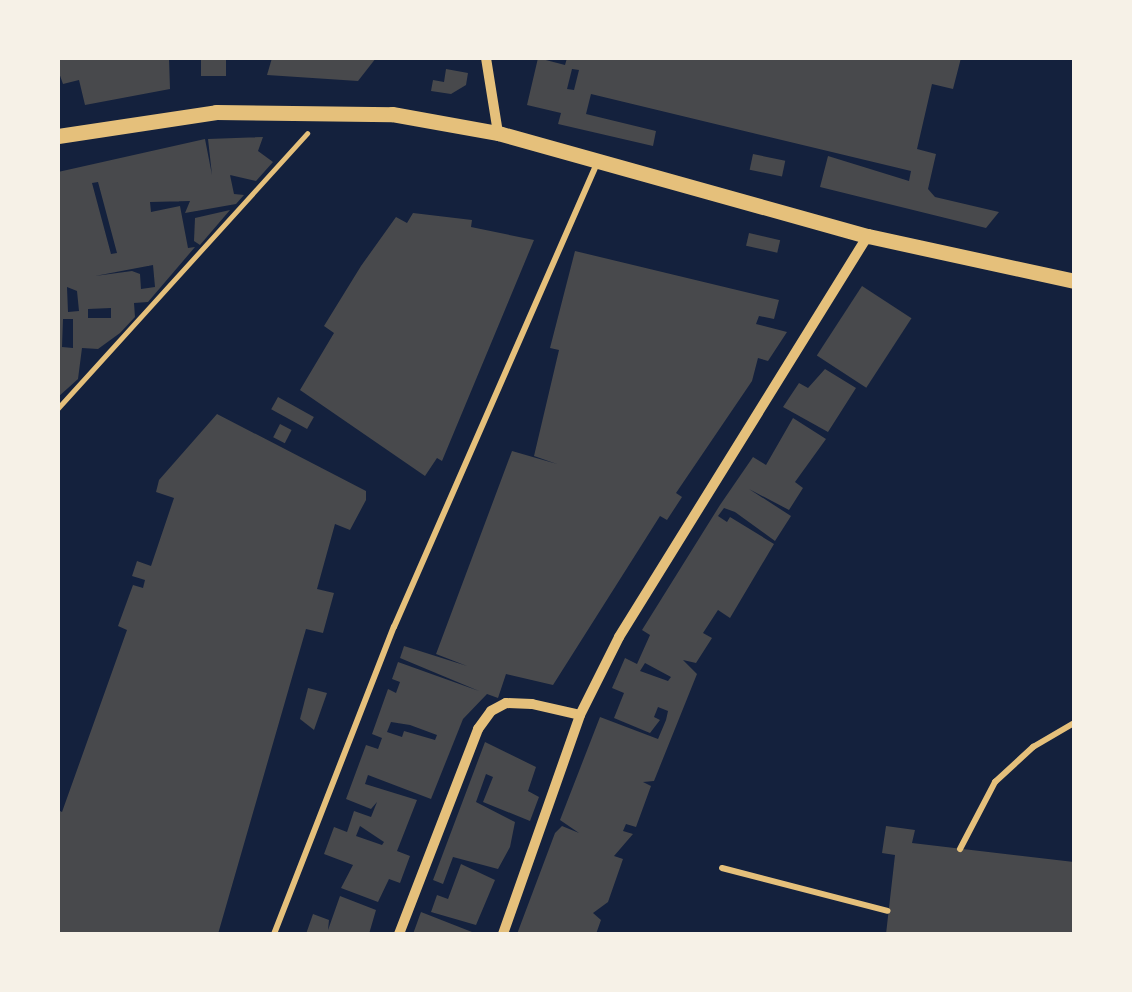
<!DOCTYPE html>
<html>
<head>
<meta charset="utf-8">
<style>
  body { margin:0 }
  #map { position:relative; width:1132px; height:992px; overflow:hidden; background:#14213d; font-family:Helvetica,sans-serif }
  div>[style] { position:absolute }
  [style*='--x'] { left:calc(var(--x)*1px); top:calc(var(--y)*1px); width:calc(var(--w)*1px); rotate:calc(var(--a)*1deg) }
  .building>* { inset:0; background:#48494c; transform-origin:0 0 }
  .path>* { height:5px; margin:-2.5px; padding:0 2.5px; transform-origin:2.5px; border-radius:2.5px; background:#e5c07b }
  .service>* { height:6px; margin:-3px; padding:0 3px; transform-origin:3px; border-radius:3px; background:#e5c07b }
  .minor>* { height:10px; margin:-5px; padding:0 5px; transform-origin:5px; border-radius:5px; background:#e5c07b }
  .secondary>* { height:15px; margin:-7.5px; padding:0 7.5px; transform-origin:7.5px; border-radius:7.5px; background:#e5c07b }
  span { translate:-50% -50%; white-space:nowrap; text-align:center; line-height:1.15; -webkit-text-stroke:9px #f6f1e7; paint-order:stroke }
  .frame { position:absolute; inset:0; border:60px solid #f6f1e7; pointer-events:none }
</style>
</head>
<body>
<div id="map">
  <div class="building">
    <i style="clip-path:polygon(169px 58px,170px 89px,85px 105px,79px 80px,63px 84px,58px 70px,59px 58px)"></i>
    <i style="left:201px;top:58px;width:25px;height:18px"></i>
    <i style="clip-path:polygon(376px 58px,358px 81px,267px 75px,272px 58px)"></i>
    <i style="clip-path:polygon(evenodd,538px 58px,565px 65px,567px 58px,961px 58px,953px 89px,932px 84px,917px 149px,936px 154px,928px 189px,935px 197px,999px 212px,986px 228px,820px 187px,828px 156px,909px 181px,911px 171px,591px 94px,586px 114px,656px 131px,653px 146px,558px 124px,561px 113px,527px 105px,538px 58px,572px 69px,579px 70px,574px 90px,567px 89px,572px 69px)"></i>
    <i style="clip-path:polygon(446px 69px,468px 73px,466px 85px,451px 94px,431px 91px,433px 80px,444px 82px)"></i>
    <i style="clip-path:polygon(evenodd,263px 137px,258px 151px,273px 162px,256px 181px,230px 175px,234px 194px,244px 195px,236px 204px,185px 213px,190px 201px,150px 202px,151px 212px,180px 206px,188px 248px,195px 247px,148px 302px,134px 303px,135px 317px,120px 333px,98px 349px,82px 348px,78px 379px,58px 397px,58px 172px,205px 139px,212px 175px,208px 139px,263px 137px,98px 182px,117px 253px,111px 254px,92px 183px,98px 182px,263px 137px,153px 265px,155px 287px,141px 289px,140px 274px,132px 271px,95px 276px,153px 265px,263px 137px,67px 287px,77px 291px,79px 311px,68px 312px,67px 287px,263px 137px,111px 308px,111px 318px,88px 318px,88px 309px,111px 308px,263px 137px,63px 319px,73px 319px,73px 348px,62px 347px,63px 319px)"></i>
    <i style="left:753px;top:154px;width:33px;height:16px;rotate:12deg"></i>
    <i style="clip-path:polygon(230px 210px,200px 245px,194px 241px,195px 218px)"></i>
    <i style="clip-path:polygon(413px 213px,472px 220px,471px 227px,534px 240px,442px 461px,437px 458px,425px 476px,300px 390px,334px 333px,324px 326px,361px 266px,396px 217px,407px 223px)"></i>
    <i style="left:749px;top:233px;width:32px;height:13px;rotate:13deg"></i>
    <i style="clip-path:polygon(evenodd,575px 251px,779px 300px,774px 319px,759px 316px,756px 324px,787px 332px,768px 361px,758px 358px,752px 381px,676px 493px,682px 497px,667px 520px,660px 516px,553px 685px,506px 674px,498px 698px,487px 694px,463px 719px,431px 799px,368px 775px,365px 784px,417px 800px,397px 851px,410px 856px,400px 883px,389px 879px,378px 902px,341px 888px,353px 865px,324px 854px,334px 827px,347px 832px,354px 811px,371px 817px,377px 802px,371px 809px,346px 799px,366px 745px,378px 749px,382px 738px,372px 734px,388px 689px,396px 693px,400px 682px,392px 679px,398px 662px,479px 691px,400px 658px,404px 646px,467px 666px,436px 654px,512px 451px,557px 464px,534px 456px,559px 350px,550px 348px,575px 251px,391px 722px,410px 725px,437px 735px,435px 740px,404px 731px,402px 737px,387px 732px,391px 722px,575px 251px,360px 826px,384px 842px,382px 845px,356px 836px,360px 826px)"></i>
    <i style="left:862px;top:286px;width:59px;height:83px;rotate:33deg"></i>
    <i style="clip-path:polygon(825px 369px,856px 388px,828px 432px,783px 407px,799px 383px,808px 388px)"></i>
    <i style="left:278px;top:397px;width:41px;height:14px;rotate:29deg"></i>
    <i style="clip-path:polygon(217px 414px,366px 491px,366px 500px,350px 530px,335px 524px,317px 589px,334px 593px,323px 633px,306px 629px,218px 934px,58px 934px,58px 810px,62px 812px,127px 630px,118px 626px,133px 585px,143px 588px,145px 580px,132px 576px,137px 561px,151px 566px,174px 498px,156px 492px,159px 480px)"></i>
    <i style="clip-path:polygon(evenodd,793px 418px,826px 439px,795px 482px,803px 488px,789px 510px,749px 489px,791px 516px,775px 541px,735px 512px,724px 508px,718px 516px,727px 522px,730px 517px,774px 544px,730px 618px,718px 610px,703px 633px,712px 638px,696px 663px,683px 660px,697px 674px,654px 781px,643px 782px,651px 786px,636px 827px,626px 824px,623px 831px,633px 834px,614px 856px,623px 859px,608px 902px,593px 913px,601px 920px,596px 934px,517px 934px,555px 833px,562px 826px,579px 833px,560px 820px,600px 717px,658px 739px,666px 720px,668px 711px,658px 707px,654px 717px,660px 720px,650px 733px,614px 718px,624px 693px,612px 688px,625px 658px,637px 664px,650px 635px,642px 630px,720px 505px,753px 457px,766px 465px,793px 418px,645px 663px,671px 677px,668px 681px,640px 671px,645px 663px)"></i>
    <i style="left:280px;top:424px;width:13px;height:15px;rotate:27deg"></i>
    <i style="clip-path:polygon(308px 688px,327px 693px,314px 730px,300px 719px)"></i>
    <i style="clip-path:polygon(485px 742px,536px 767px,528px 791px,539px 797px,530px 821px,483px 802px,493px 777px,486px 774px,476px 802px,515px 822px,510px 847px,498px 869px,453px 857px,443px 884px,433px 880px)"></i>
    <i style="clip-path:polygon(886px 826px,915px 830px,912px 843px,1074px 862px,1074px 934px,886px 934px,895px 855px,882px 853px)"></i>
    <i style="clip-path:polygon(461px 864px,495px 880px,476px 925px,431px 912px,437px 895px,448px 899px)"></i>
    <i style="clip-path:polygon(340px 896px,376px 910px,369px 934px,306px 934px,313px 914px,329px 920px,328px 930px)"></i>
    <i style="clip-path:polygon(421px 912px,472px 932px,488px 934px,413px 934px)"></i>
  </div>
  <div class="path">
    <i style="--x:58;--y:408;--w:371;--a:-47.8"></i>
  </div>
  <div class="service">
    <i style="--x:960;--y:849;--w:76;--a:-62.4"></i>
    <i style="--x:995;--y:782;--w:52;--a:-42.6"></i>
    <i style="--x:1033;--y:747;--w:48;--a:-30.3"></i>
    <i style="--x:722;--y:868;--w:171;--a:14.5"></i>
    <i style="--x:274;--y:934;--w:330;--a:-68.7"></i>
    <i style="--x:394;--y:627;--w:509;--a:-66.36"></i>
  </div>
  <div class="minor">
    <i style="--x:486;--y:58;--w:76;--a:80.9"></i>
    <i style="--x:399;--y:934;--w:220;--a:-68.9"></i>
    <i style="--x:478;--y:729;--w:22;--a:-54"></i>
    <i style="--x:491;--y:711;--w:17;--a:-28"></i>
    <i style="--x:506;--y:703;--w:26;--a:2"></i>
    <i style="--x:532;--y:704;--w:49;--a:12.9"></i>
    <i style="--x:503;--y:934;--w:232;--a:-70.6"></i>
    <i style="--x:580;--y:715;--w:87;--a:-63.4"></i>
    <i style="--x:619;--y:637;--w:472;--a:-58.2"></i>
  </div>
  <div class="secondary">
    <i style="--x:58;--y:136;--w:160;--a:-8.6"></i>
    <i style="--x:216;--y:112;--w:176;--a:0.7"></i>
    <i style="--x:392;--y:114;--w:108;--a:10.2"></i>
    <i style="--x:498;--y:133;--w:384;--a:15.6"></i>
    <i style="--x:868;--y:236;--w:211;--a:12.3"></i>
  </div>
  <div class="frame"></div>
</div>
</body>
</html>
